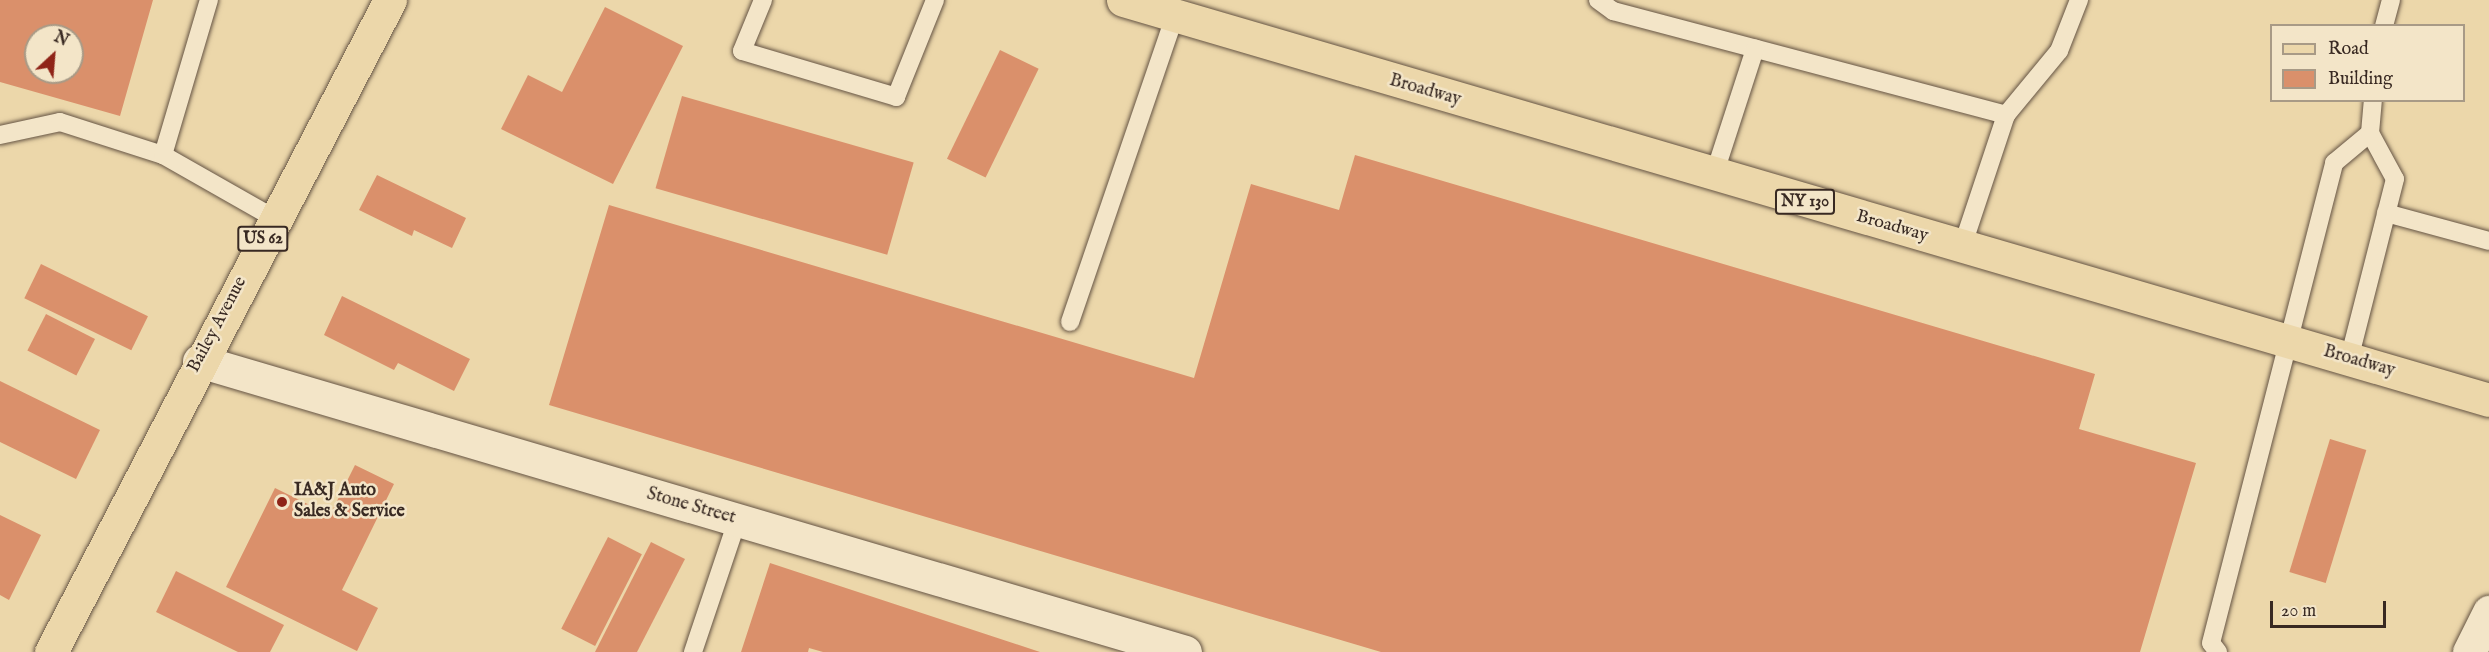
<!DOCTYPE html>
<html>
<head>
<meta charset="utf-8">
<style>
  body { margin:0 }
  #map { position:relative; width:2489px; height:652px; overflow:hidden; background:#ecd7aa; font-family:"IM FELL English",serif }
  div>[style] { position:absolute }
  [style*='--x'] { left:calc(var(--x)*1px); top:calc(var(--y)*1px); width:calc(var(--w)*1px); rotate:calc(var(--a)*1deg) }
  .building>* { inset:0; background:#da906b; transform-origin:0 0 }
  .roads { filter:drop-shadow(0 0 2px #655444) drop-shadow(0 0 2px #655444) }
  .service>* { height:18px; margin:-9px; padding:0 9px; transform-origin:9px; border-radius:9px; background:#f3e5c8 }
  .minor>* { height:33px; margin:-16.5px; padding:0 16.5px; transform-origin:16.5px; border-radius:16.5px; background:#f3e5c8 }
  .primary>* { height:33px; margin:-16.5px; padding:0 16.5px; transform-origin:16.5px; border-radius:16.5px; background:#ecd7aa }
  .dots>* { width:16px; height:16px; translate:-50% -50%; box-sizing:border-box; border:3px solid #f3e5c8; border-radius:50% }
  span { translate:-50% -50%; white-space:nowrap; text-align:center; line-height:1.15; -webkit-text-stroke:5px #f3e5c8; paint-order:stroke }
  .shield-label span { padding:2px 4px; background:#f3e5c8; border:2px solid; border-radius:4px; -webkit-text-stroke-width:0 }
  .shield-label { font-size:16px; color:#382922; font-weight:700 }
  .street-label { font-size:18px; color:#382922 }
  .poi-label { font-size:18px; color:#382922; font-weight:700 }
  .left { translate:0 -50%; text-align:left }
  .legend { position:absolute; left:2270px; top:24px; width:195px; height:78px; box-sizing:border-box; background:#f3e5c8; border:2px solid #a89a86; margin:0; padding:8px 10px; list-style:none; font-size:18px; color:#382922 }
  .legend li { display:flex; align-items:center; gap:12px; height:30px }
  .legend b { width:30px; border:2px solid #a89a86 }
  .north { position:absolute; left:24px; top:24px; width:60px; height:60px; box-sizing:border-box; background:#f3e5c8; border:2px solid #a89a86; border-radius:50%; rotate:26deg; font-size:16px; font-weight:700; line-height:24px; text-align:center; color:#382922 }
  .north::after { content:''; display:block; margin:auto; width:21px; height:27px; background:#8f2418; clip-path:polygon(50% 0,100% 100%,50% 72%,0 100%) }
  .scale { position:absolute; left:2270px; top:601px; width:116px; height:27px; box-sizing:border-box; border:3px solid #382922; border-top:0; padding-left:8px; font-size:18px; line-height:21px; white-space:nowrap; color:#382922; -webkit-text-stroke:4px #f3e5c8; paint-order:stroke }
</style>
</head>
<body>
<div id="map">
  <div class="building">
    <i style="clip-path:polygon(evenodd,0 0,153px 0,120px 116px,0 82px,0 0,36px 36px,72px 36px,72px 72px,36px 72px,36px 36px)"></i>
    <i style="clip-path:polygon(605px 7px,683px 46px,613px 184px,501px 129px,528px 75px,562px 92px)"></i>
    <i style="left:1000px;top:50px;width:43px;height:121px;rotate:26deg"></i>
    <i style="left:682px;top:96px;width:241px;height:96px;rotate:16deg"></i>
    <i style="clip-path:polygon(1355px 155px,2095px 374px,2079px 429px,2196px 463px,2140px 652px,1381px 652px,549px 405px,609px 205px,1194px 378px,1251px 184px,1339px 210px)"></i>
    <i style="clip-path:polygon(377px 175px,466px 218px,452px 248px,414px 230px,412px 236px,359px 210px)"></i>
    <i style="left:41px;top:264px;width:119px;height:38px;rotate:26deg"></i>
    <i style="clip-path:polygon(342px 296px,470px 359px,454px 391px,398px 363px,394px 370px,324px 335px)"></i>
    <i style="left:46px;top:314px;width:55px;height:41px;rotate:27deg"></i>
    <i style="clip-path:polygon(0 381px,100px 430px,76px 479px,0 442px)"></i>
    <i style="left:2330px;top:439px;width:38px;height:139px;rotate:17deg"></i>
    <i style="clip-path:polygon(355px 465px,394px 484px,342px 590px,378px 608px,357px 651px,226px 587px,275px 488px,330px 515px)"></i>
    <i style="clip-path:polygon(0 515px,41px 535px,9px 600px,0 595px)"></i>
    <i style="left:608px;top:537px;width:38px;height:103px;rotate:27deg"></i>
    <i style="clip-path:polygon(651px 542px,685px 559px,637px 652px,595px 652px)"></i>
    <i style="clip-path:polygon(770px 563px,1040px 652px,823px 652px,809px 648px,808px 652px,741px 652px)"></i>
    <i style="clip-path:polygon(176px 571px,284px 625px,270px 652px,238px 652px,156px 612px)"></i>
  </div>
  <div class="roads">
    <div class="service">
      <i style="--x:763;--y:0;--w:55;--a:112.4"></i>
      <i style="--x:742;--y:51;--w:161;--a:16.6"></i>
      <i style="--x:896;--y:97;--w:105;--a:-68.1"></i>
      <i style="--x:1598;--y:0;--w:19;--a:36"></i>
      <i style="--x:1613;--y:11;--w:407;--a:14.8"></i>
      <i style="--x:2006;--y:115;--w:139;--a:108.4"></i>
      <i style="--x:2384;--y:26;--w:27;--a:-75"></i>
      <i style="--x:2006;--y:115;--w:83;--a:-50.4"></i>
      <i style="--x:2059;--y:51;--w:55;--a:-68.6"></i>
      <i style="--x:2370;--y:133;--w:33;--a:-85"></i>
      <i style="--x:0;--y:135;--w:61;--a:-12.2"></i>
      <i style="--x:60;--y:122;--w:108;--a:17.8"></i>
      <i style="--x:163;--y:155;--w:128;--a:29.6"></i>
      <i style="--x:163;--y:155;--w:162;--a:-73.5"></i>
      <i style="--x:1714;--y:175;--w:133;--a:-72"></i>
      <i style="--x:2386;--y:213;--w:107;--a:15.2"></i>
      <i style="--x:1070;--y:322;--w:321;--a:-71.1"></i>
      <i style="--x:693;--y:652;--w:138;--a:-71.4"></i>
      <i style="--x:2218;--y:652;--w:11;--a:-128"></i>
      <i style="--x:2211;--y:643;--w:496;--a:-75.6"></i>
      <i style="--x:2334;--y:163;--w:47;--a:-39.8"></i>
      <i style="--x:2370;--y:133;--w:52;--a:61.5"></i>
      <i style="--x:2395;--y:179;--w:187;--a:104.3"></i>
    </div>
    <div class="minor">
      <i style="--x:199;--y:361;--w:1028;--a:16.44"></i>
      <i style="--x:2469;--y:652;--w:45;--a:-63.4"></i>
    </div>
    <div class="primary">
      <i style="--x:1123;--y:0;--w:1423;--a:16.32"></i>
      <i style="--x:51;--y:652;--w:735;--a:-62.53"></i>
    </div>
  </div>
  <div class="dots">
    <i style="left:282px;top:502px;background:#8f2418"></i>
  </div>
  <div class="shield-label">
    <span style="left:1805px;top:202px">NY 130</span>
    <span style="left:263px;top:239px">US 62</span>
  </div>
  <div class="street-label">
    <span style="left:1425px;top:91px;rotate:16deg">Broadway</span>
    <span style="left:1892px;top:227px;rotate:16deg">Broadway</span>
    <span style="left:218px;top:325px;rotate:-62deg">Bailey Avenue</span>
    <span style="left:2359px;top:362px;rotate:16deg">Broadway</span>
    <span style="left:691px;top:507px;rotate:16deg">Stone Street</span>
  </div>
  <div class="poi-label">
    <span class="left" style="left:294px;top:502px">IA&amp;J Auto<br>Sales &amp; Service</span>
  </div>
  <ul class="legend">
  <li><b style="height:8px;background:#ecd7aa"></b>Road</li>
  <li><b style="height:16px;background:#da906b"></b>Building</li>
  </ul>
  <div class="north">N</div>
  <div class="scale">20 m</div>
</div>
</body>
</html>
